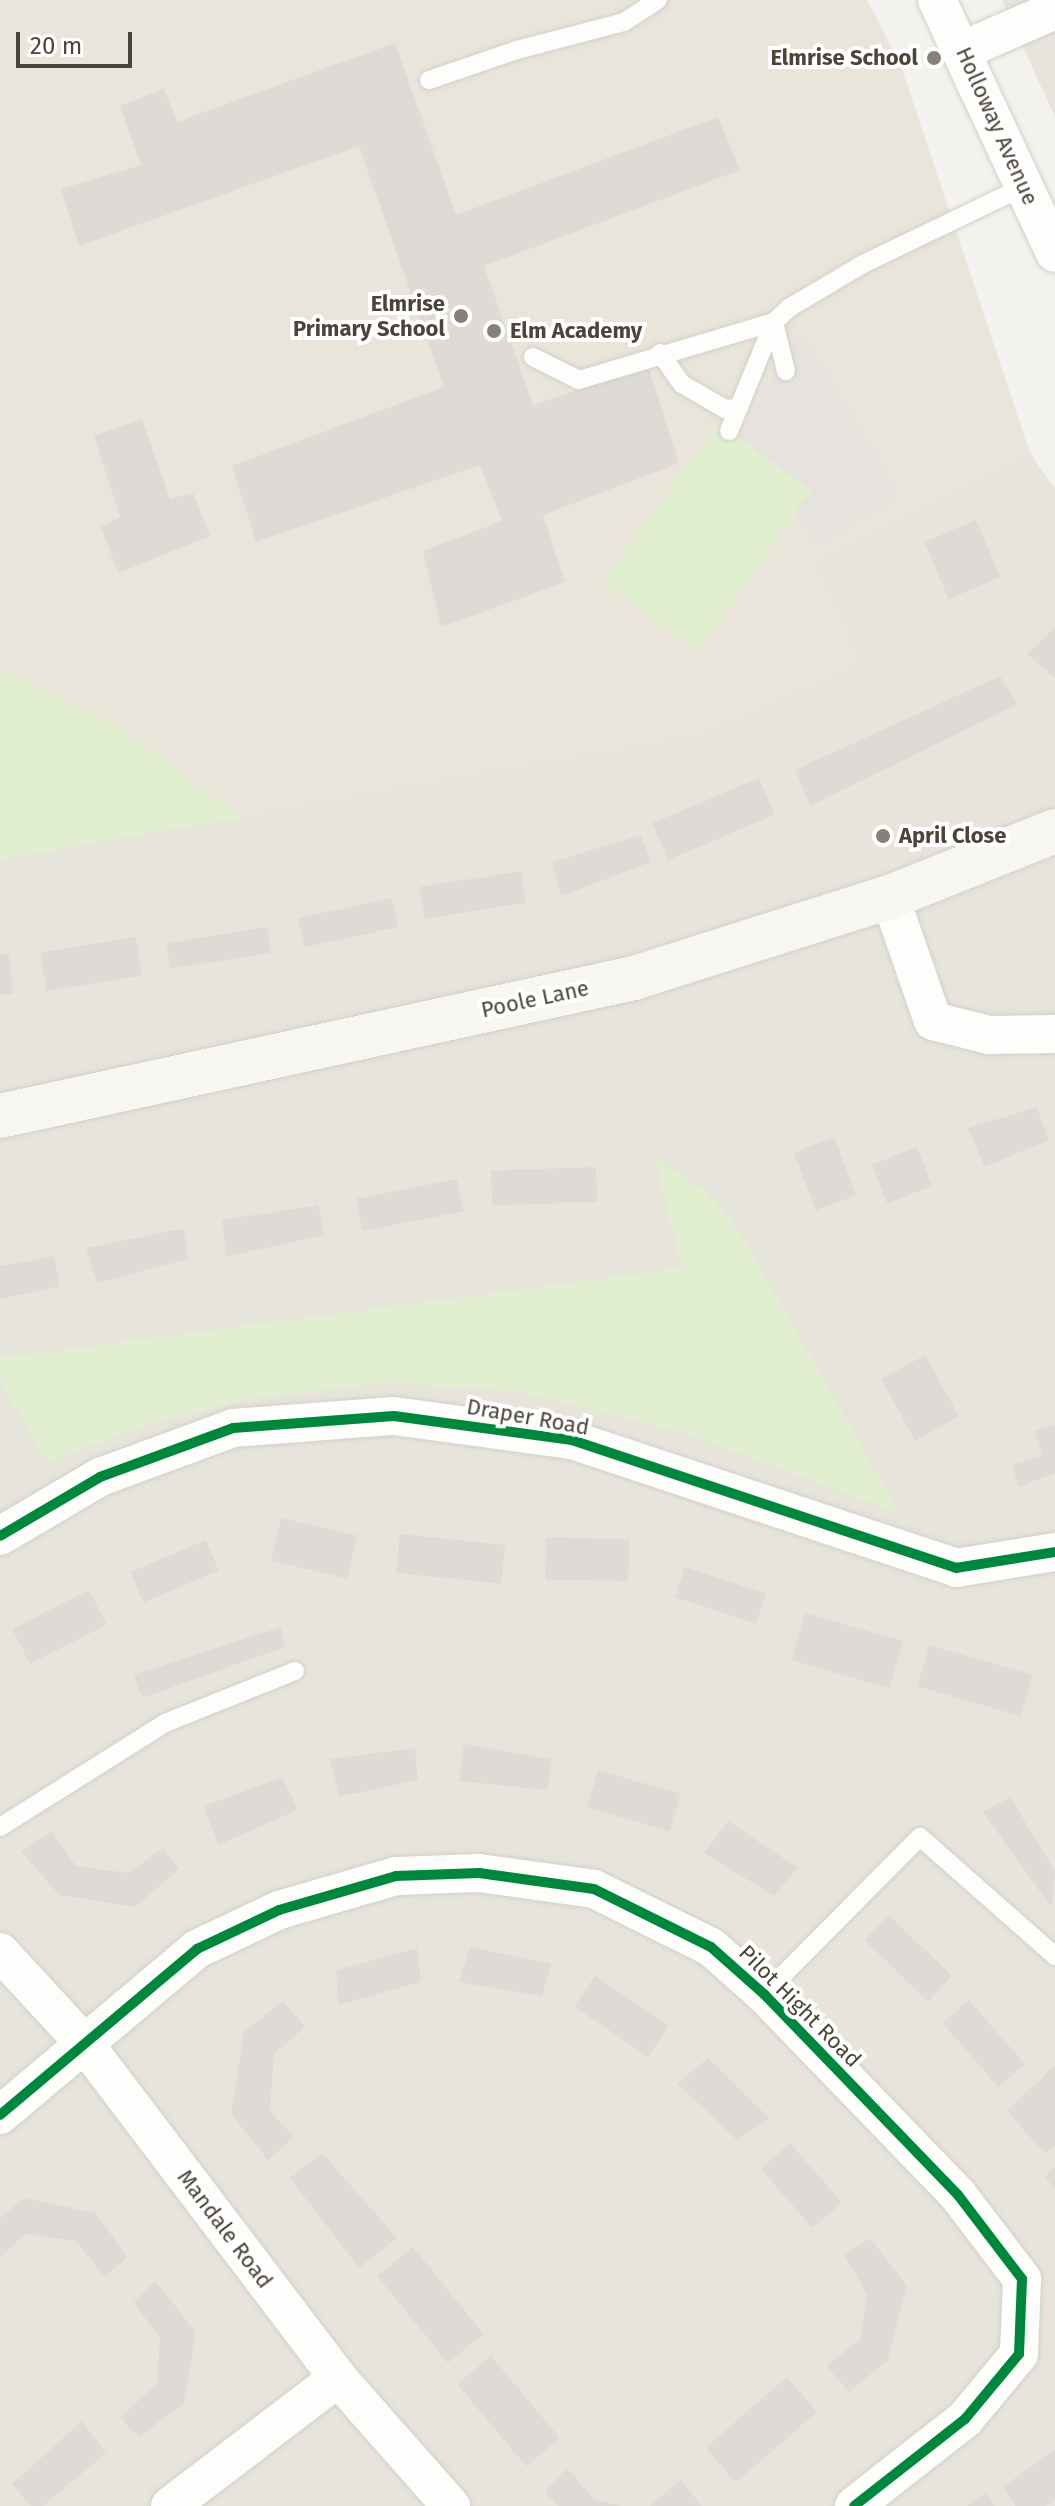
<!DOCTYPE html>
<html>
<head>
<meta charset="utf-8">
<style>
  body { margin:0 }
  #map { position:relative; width:1055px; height:2506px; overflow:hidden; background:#f4f2ee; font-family:"Fira Sans",sans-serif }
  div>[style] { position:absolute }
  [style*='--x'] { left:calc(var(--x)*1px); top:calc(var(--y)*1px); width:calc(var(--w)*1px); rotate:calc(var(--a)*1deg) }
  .residential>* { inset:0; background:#e7e4dc }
  .education>* { inset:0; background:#eae5da }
  .green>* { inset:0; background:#e1eecf; transform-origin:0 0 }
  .parking>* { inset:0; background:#e6e3df }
  .building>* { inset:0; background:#dedbd6; transform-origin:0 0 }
  .roads { filter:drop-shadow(0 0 2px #d2d0cb) drop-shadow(0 0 2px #d2d0cb) }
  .lane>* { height:18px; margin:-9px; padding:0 9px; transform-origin:9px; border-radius:9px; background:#fdfdfc }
  .street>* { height:38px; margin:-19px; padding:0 19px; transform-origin:19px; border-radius:19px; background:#fdfdfc }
  .secondary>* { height:44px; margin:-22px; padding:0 22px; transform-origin:22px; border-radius:22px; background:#f7f6f1 }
  .cycleway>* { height:10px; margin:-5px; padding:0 5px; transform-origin:5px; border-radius:5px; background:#00873e }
  .dots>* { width:22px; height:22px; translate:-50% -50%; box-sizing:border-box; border:4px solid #fff; border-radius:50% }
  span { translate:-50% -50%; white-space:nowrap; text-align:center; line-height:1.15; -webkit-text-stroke:8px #fff; paint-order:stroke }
  .poi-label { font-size:22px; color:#4b4439; font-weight:700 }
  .right { translate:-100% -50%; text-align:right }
  .left { translate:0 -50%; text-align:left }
  .street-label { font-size:22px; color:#4b4439 }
  .scale { position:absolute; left:16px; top:32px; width:116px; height:36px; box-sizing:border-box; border:4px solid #4b4439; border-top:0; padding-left:10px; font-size:24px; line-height:28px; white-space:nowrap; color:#4b4439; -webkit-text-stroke:6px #fff; paint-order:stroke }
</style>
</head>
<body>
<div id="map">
  <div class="residential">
    <i style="clip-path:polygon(1002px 0,1055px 0,1055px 117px,1039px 82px)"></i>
    <i style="clip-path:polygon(1030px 453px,1055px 489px,1055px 2506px,0 2506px,0 859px,704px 734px,816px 560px)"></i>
  </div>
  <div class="education">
    <i style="clip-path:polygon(0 0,867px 0,901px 66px,1030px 453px,816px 560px,863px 665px,704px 734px,242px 818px,116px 724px,0 669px)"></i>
  </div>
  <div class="green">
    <i style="left:719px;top:422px;width:117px;height:198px;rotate:36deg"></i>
    <i style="clip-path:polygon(0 669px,116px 724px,242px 818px,0 859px)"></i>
    <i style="clip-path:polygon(654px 1157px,707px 1193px,737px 1227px,900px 1514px,682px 1432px,514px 1391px,386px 1383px,255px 1398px,149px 1424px,47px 1462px,0 1380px,0 1358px,682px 1268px)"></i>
  </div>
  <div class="parking">
    <i style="clip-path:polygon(803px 334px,899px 496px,818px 545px,794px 510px,812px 491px,739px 438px,764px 388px,786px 371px,778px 343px)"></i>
  </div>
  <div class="building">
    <i style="clip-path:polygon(395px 43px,456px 215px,718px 117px,740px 170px,484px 266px,533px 405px,648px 366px,679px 463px,543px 515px,565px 582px,441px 627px,423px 551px,502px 521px,480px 465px,256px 542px,232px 466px,444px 387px,359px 146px,79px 246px,61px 189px,141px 165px,120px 106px,164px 89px,177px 122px)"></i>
    <i style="clip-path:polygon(142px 419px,170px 499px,193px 493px,210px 536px,118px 573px,101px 527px,120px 517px,94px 436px)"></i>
    <i style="left:976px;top:520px;width:62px;height:56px;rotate:67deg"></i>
    <i style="clip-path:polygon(1055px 627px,1055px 678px,1027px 654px)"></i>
    <i style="clip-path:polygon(1000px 676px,1018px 704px,810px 806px,795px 770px)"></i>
    <i style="left:759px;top:778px;width:40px;height:116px;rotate:67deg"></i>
    <i style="clip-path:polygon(641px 835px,651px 862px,561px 896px,552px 862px)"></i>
    <i style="left:521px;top:871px;width:32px;height:103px;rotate:81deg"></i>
    <i style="left:392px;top:898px;width:30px;height:96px;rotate:78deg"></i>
    <i style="left:267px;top:927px;width:26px;height:102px;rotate:81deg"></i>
    <i style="left:136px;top:937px;width:39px;height:97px;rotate:81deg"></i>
    <i style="clip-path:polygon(9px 953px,13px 993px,0 996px,0 955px)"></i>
    <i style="clip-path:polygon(1037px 1107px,1049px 1140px,985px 1167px,968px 1128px)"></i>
    <i style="left:834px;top:1137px;width:62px;height:43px;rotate:69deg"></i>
    <i style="left:917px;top:1147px;width:42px;height:48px;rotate:69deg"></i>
    <i style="left:596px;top:1167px;width:35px;height:105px;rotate:88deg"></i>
    <i style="left:457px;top:1179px;width:33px;height:103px;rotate:79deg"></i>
    <i style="clip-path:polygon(318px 1205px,325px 1235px,226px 1257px,222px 1220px)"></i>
    <i style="clip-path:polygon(184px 1228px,188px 1259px,97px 1283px,86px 1248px)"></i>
    <i style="clip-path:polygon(54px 1256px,60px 1286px,0 1299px,0 1266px)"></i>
    <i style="left:925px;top:1355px;width:70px;height:50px;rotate:61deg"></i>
    <i style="clip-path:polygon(1055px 1425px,1055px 1473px,1019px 1487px,1012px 1465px,1042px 1456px,1035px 1431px)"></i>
    <i style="left:281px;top:1518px;width:78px;height:44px;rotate:13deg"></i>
    <i style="left:400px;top:1534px;width:106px;height:39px;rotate:6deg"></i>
    <i style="left:629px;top:1539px;width:42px;height:83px;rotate:91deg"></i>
    <i style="left:206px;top:1540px;width:33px;height:82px;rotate:67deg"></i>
    <i style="left:685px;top:1567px;width:85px;height:32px;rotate:18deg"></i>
    <i style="left:89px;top:1590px;width:39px;height:86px;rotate:63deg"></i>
    <i style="left:805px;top:1613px;width:102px;height:49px;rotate:16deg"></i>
    <i style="clip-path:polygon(281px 1627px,285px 1647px,142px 1698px,133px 1675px)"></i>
    <i style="left:929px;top:1645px;width:108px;height:43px;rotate:16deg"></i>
    <i style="clip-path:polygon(464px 1744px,552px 1759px,547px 1790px,459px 1781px)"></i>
    <i style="clip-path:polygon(415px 1748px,418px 1780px,339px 1797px,330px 1759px)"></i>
    <i style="left:598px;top:1770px;width:86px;height:39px;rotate:16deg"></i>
    <i style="clip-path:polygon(282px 1777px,298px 1810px,218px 1845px,204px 1806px)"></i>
    <i style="clip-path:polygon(1010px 1797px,1055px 1871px,1051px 1907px,983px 1812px)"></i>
    <i style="clip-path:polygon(728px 1821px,798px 1868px,774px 1896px,704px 1853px)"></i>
    <i style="clip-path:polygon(52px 1832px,76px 1866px,128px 1873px,163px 1848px,179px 1869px,135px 1907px,59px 1895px,21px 1851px)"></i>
    <i style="left:889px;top:1915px;width:88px;height:35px;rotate:44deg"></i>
    <i style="clip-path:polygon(470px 1947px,551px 1964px,542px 1996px,459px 1982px)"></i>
    <i style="clip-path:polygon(417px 1948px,421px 1982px,338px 2005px,336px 1970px)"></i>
    <i style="left:595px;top:1976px;width:89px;height:37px;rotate:34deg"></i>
    <i style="left:969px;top:2000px;width:85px;height:35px;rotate:49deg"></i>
    <i style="clip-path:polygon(283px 2001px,305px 2027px,274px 2054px,270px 2111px,294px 2137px,268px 2160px,231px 2114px,244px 2032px)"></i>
    <i style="clip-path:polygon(708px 2058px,769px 2118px,737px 2140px,677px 2083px)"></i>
    <i style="clip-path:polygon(1055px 2065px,1055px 2145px,1045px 2154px,1007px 2111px)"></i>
    <i style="left:790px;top:2143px;width:79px;height:39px;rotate:49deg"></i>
    <i style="clip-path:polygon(322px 2153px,397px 2238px,359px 2268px,290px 2178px)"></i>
    <i style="clip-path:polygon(1055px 2167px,1055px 2189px,1045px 2177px)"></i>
    <i style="clip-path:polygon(24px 2198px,96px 2213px,127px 2257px,105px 2277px,76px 2241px,25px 2234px,0 2257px,0 2218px)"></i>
    <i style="clip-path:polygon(870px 2238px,907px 2286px,888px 2360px,849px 2392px,826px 2366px,860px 2340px,867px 2294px,844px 2255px)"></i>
    <i style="left:413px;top:2247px;width:112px;height:46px;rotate:51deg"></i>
    <i style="clip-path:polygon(155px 2281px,196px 2332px,184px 2403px,139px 2437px,120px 2418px,157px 2383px,160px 2339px,134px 2302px)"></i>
    <i style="left:491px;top:2356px;width:107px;height:44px;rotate:50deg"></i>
    <i style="left:787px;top:2377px;width:46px;height:108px;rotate:49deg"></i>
    <i style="clip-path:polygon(82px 2421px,106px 2453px,43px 2506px,31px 2506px,12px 2484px)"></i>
    <i style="clip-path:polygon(1055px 2449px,1055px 2499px,1046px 2506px,1015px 2506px,1003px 2487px)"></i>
    <i style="clip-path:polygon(567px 2468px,594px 2499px,622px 2506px,557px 2506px,545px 2491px)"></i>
    <i style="clip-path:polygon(681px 2479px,701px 2506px,650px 2506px)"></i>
    <i style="clip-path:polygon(985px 2493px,995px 2506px,967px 2506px)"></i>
  </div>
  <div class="roads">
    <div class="lane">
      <i style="--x:429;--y:80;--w:93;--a:-18.8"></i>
      <i style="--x:517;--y:50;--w:111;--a:-14.7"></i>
      <i style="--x:624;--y:22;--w:40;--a:-32.9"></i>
      <i style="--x:660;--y:353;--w:38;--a:55"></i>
      <i style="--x:682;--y:384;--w:50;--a:30.2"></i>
      <i style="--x:725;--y:409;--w:14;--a:-4"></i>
      <i style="--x:533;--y:357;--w:51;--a:26.6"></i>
      <i style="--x:579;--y:380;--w:203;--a:-16.6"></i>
      <i style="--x:786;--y:371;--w:50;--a:-103.8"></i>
      <i style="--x:774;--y:322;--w:21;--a:-43"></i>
      <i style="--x:789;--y:308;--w:86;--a:-30.7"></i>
      <i style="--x:863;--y:264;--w:178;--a:-25.7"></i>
      <i style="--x:729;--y:431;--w:118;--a:-67.6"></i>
      <i style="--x:0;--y:1827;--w:195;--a:-32.2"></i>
      <i style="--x:165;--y:1723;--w:140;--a:-21.8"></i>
      <i style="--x:764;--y:1994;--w:221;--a:-45.2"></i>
      <i style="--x:920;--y:1837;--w:180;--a:41.4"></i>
    </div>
    <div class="street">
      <i style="--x:937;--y:0;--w:279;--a:65"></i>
      <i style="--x:964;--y:50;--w:99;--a:-23.7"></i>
      <i style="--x:890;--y:897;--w:131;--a:70.9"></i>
      <i style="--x:933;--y:1021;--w:58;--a:14"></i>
      <i style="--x:989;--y:1035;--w:66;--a:-0.9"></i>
      <i style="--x:0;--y:1536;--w:116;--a:-30.5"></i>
      <i style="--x:100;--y:1477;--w:142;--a:-20.2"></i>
      <i style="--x:233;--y:1428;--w:161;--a:-4.3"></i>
      <i style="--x:394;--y:1416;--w:180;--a:7.7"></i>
      <i style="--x:572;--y:1440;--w:405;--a:18.4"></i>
      <i style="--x:956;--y:1568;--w:100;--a:-9.2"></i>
      <i style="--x:0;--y:1952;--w:124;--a:47.3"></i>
      <i style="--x:84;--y:2043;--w:420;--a:52.8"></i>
      <i style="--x:338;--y:2378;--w:171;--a:48.6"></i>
      <i style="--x:0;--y:2115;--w:258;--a:-40.1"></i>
      <i style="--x:197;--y:1949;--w:91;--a:-25.4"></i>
      <i style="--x:279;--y:1910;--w:122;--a:-16.2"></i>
      <i style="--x:396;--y:1876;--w:83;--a:-2.1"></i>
      <i style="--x:479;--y:1873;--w:116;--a:7.9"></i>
      <i style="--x:594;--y:1889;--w:131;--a:26.4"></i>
      <i style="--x:711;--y:1947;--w:71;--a:41.6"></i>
      <i style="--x:764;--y:1994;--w:279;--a:46"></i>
      <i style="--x:958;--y:2195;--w:106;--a:52.7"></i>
      <i style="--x:1022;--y:2279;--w:75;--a:92.3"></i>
      <i style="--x:1019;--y:2354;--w:85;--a:129.7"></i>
      <i style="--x:965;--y:2419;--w:141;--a:141.9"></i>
      <i style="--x:170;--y:2506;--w:211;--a:-37.3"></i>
    </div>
    <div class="secondary">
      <i style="--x:0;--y:1116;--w:649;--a:-12.28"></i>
      <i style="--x:634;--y:978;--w:269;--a:-17.6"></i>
      <i style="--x:890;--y:897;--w:178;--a:-21.8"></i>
    </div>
  </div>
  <div class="cycleway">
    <i style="--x:0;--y:1536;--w:116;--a:-30.5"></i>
    <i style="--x:100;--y:1477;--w:142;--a:-20.2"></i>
    <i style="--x:233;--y:1428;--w:161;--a:-4.3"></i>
    <i style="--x:394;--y:1416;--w:180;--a:7.7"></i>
    <i style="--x:572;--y:1440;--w:405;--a:18.4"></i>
    <i style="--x:956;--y:1568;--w:100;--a:-9.2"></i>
    <i style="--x:0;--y:2115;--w:258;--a:-40.1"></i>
    <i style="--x:197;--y:1949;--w:91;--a:-25.4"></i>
    <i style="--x:279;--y:1910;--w:122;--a:-16.2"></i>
    <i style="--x:396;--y:1876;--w:83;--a:-2.1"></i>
    <i style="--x:479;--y:1873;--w:116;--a:7.9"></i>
    <i style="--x:594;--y:1889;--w:131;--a:26.4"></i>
    <i style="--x:711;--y:1947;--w:71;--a:41.6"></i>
    <i style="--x:764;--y:1994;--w:279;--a:46"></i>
    <i style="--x:958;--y:2195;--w:106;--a:52.7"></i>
    <i style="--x:1022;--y:2279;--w:75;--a:92.3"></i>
    <i style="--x:1019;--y:2354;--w:85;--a:129.7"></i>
    <i style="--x:965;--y:2419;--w:141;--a:141.9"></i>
  </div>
  <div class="dots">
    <i style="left:934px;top:58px;background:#868178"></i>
    <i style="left:461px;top:316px;background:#868178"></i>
    <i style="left:494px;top:331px;background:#868178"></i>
    <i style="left:883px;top:836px;background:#868178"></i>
  </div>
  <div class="poi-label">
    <span class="right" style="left:918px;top:58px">Elmrise School</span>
    <span class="right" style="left:445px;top:316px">Elmrise<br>Primary School</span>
    <span class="left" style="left:510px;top:331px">Elm Academy</span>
    <span class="left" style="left:899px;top:836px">April Close</span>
  </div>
  <div class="street-label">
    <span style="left:997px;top:126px;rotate:66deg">Holloway Avenue</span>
    <span style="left:535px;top:999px;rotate:-12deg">Poole Lane</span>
    <span style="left:528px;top:1417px;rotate:10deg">Draper Road</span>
    <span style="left:800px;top:2006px;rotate:45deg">Pilot Hight Road</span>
    <span style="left:225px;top:2229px;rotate:53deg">Mandale Road</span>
  </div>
  <div class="scale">20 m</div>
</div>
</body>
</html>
